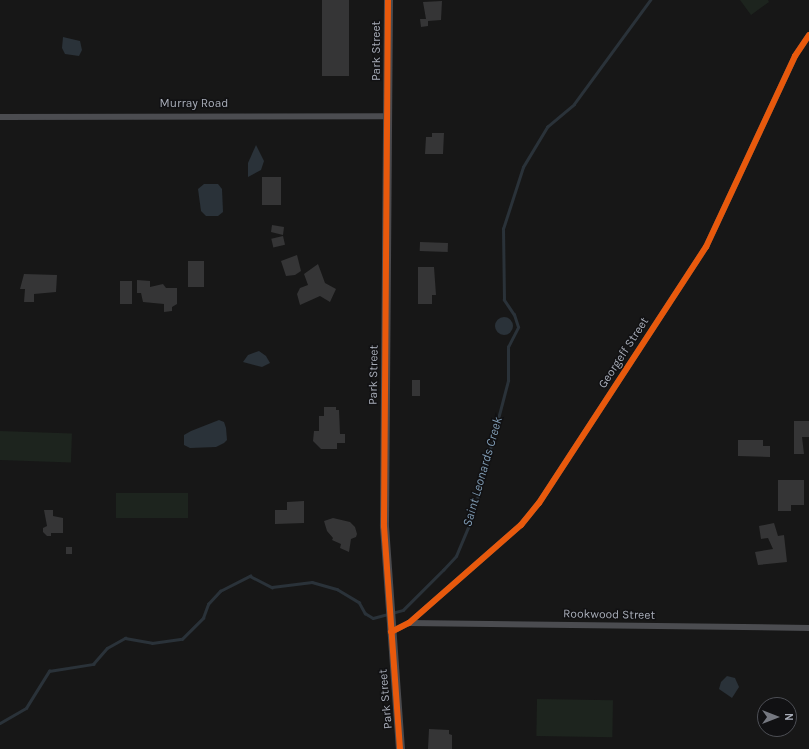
<!DOCTYPE html>
<html>
<head>
<meta charset="utf-8">
<style>
  body { margin:0 }
  #map { position:relative; width:809px; height:749px; overflow:hidden; background:#171717; font-family:Karla,sans-serif }
  div>[style] { position:absolute }
  [style*='--x'] { left:calc(var(--x)*1px); top:calc(var(--y)*1px); width:calc(var(--w)*1px); rotate:calc(var(--a)*1deg) }
  .green>* { inset:0; background:#1d241e; transform-origin:0 0 }
  .water>* { inset:0; background:#2a3239 }
  .round { border-radius:50% }
  .stream>* { height:2.5px; margin:-1.25px; padding:0 1.25px; transform-origin:1.25px; border-radius:1.25px; background:#2a3239 }
  .building>* { inset:0; background:#353536; transform-origin:0 0 }
  .street>* { height:6px; margin:-3px; padding:0 3px; transform-origin:3px; border-radius:3px; background:#4b4c50 }
  .secondary>* { height:9px; margin:-4.5px; padding:0 4.5px; transform-origin:4.5px; border-radius:4.5px; background:#4a4a4e }
  .cycleway>* { height:6px; margin:-3px; padding:0 3px; transform-origin:3px; border-radius:3px; background:#e8590c }
  span { translate:-50% -50%; white-space:nowrap; text-align:center; line-height:1.15; -webkit-text-stroke:3px #111113; paint-order:stroke }
  .street-label { font-size:12px; color:#a8adb8 }
  .water-label { font-size:13px; color:#7f9bb3; font-style:italic }
  .north { position:absolute; left:757px; top:697px; width:40px; height:40px; box-sizing:border-box; background:#111113; border:1px solid #4d4f55; border-radius:50%; rotate:90deg; font-size:11px; font-weight:700; line-height:16px; text-align:center; color:#a8adb8 }
  .north::after { content:''; display:block; margin:auto; width:14px; height:18px; background:#757880; clip-path:polygon(50% 0,100% 100%,50% 72%,0 100%) }
</style>
</head>
<body>
<div id="map">
  <div class="green">
    <i style="clip-path:polygon(740px 0,768px 0,769px 2px,751px 15px)"></i>
    <i style="left:0;top:431px;width:72px;height:29px;rotate:2deg"></i>
    <i style="left:116px;top:493px;width:72px;height:25px"></i>
    <i style="left:537px;top:699px;width:76px;height:37px;rotate:1deg"></i>
  </div>
  <div class="water">
    <i style="clip-path:polygon(63px 37px,80px 41px,82px 50px,79px 56px,65px 54px,62px 48px)"></i>
    <i style="clip-path:polygon(256px 145px,264px 161px,261px 170px,248px 177px,248px 163px)"></i>
    <i style="clip-path:polygon(204px 184px,218px 184px,222px 189px,223px 212px,218px 216px,206px 216px,201px 211px,198px 189px)"></i>
    <i class="round" style="left:495px;top:317px;width:18px;height:18px"></i>
    <i style="clip-path:polygon(259px 351px,266px 356px,270px 363px,262px 367px,243px 362px,248px 355px)"></i>
    <i style="clip-path:polygon(219px 420px,224px 422px,226px 428px,227px 440px,224px 443px,216px 447px,190px 448px,184px 445px,184px 435px,191px 431px)"></i>
    <i style="clip-path:polygon(727px 676px,735px 678px,739px 687px,732px 698px,719px 689px,721px 682px)"></i>
  </div>
  <div class="stream">
    <i style="--x:0;--y:723;--w:30;--a:-30"></i>
    <i style="--x:26;--y:708;--w:44;--a:-58.1"></i>
    <i style="--x:49;--y:671;--w:45;--a:-9"></i>
    <i style="--x:93;--y:664;--w:21;--a:-49"></i>
    <i style="--x:107;--y:648;--w:21;--a:-29"></i>
    <i style="--x:125;--y:638;--w:27;--a:10"></i>
    <i style="--x:152;--y:643;--w:30;--a:-8"></i>
    <i style="--x:182;--y:639;--w:30;--a:-45"></i>
    <i style="--x:203;--y:618;--w:15;--a:-70"></i>
    <i style="--x:208;--y:604;--w:18;--a:-47"></i>
    <i style="--x:220;--y:591;--w:34;--a:-27"></i>
    <i style="--x:250;--y:576;--w:25;--a:27"></i>
    <i style="--x:272;--y:587;--w:40;--a:-7.1"></i>
    <i style="--x:312;--y:582;--w:26;--a:16"></i>
    <i style="--x:337;--y:589;--w:26;--a:31"></i>
    <i style="--x:359;--y:602;--w:13;--a:61"></i>
    <i style="--x:365;--y:613;--w:9;--a:32"></i>
    <i style="--x:373;--y:618;--w:31;--a:-15"></i>
    <i style="--x:403;--y:610;--w:57;--a:-45"></i>
    <i style="--x:443;--y:570;--w:19;--a:-47"></i>
    <i style="--x:456;--y:556;--w:41;--a:-67.2"></i>
    <i style="--x:472;--y:518;--w:142;--a:-75.3"></i>
    <i style="--x:508;--y:381;--w:34;--a:-90"></i>
    <i style="--x:508;--y:347;--w:22;--a:-63"></i>
    <i style="--x:518;--y:327;--w:13;--a:-108"></i>
    <i style="--x:514;--y:315;--w:18;--a:-124"></i>
    <i style="--x:504;--y:300;--w:71;--a:-90.8"></i>
    <i style="--x:503;--y:229;--w:65;--a:-72.1"></i>
    <i style="--x:523;--y:167;--w:47;--a:-59"></i>
    <i style="--x:547;--y:127;--w:35;--a:-40"></i>
    <i style="--x:574;--y:104;--w:129;--a:-53.8"></i>
  </div>
  <div class="building">
    <i style="left:322px;top:0;width:27px;height:76px"></i>
    <i style="clip-path:polygon(442px 1px,441px 20px,428px 21px,428px 26px,421px 27px,420px 19px,426px 19px,423px 2px)"></i>
    <i style="clip-path:polygon(432px 133px,444px 133px,443px 154px,425px 154px,426px 137px,432px 137px)"></i>
    <i style="left:262px;top:177px;width:19px;height:28px"></i>
    <i style="clip-path:polygon(272px 225px,284px 227px,283px 235px,271px 232px)"></i>
    <i style="left:283px;top:236px;width:9px;height:12px;rotate:77deg"></i>
    <i style="left:420px;top:242px;width:28px;height:9px;rotate:2deg"></i>
    <i style="clip-path:polygon(297px 255px,301px 271px,295px 275px,286px 276px,281px 261px)"></i>
    <i style="left:204px;top:261px;width:26px;height:16px;rotate:90deg"></i>
    <i style="clip-path:polygon(318px 264px,325px 283px,336px 289px,330px 302px,320px 296px,300px 305px,297px 294px,300px 288px,308px 285px,304px 274px)"></i>
    <i style="clip-path:polygon(418px 267px,434px 267px,436px 295px,432px 295px,432px 304px,418px 304px)"></i>
    <i style="clip-path:polygon(24px 274px,57px 275px,56px 292px,34px 294px,34px 302px,24px 302px,25px 289px,20px 289px)"></i>
    <i style="clip-path:polygon(137px 280px,150px 281px,150px 287px,163px 284px,166px 288px,177px 288px,177px 304px,172px 307px,172px 311px,164px 312px,164px 304px,143px 302px,141px 293px,137px 293px)"></i>
    <i style="left:120px;top:281px;width:12px;height:23px"></i>
    <i style="left:412px;top:380px;width:8px;height:16px"></i>
    <i style="clip-path:polygon(324px 407px,336px 407px,336px 410px,339px 410px,340px 434px,345px 434px,345px 443px,337px 443px,337px 449px,321px 449px,313px 441px,314px 431px,319px 431px,319px 416px,324px 416px)"></i>
    <i style="clip-path:polygon(794px 421px,809px 421px,809px 437px,802px 437px,804px 454px,794px 454px)"></i>
    <i style="clip-path:polygon(738px 440px,763px 440px,763px 446px,770px 446px,770px 457px,738px 456px)"></i>
    <i style="clip-path:polygon(778px 480px,804px 480px,804px 505px,791px 505px,791px 511px,778px 511px)"></i>
    <i style="clip-path:polygon(304px 501px,304px 523px,275px 524px,275px 510px,287px 510px,287px 502px)"></i>
    <i style="clip-path:polygon(44px 510px,53px 510px,53px 516px,63px 518px,63px 533px,51px 533px,51px 536px,47px 536px,43px 532px,43px 528px,47px 526px)"></i>
    <i style="clip-path:polygon(333px 518px,350px 522px,355px 527px,357px 534px,356px 537px,351px 539px,349px 552px,340px 548px,341px 544px,332px 540px,333px 538px,327px 531px,324px 521px)"></i>
    <i style="clip-path:polygon(774px 523px,778px 536px,784px 535px,787px 562px,758px 565px,755px 552px,773px 549px,768px 538px,761px 539px,759px 526px)"></i>
    <i style="left:66px;top:547px;width:6px;height:7px"></i>
    <i style="clip-path:polygon(429px 729px,449px 730px,449px 734px,452px 735px,452px 749px,428px 749px)"></i>
  </div>
  <div class="street">
    <i style="--x:0;--y:117;--w:388;--a:-0.1"></i>
    <i style="--x:409;--y:623;--w:400;--a:0.7"></i>
    <i style="--x:391;--y:632;--w:20;--a:-27"></i>
    <i style="--x:409;--y:623;--w:149;--a:-41.2"></i>
    <i style="--x:521;--y:525;--w:28;--a:-51"></i>
    <i style="--x:539;--y:503;--w:306;--a:-56.9"></i>
    <i style="--x:706;--y:247;--w:211;--a:-65"></i>
    <i style="--x:795;--y:56;--w:25;--a:-56"></i>
  </div>
  <div class="secondary">
    <i style="--x:388;--y:0;--w:526;--a:90.44"></i>
    <i style="--x:384;--y:526;--w:224;--a:85.9"></i>
  </div>
  <div class="cycleway">
    <i style="--x:388;--y:0;--w:526;--a:90.44"></i>
    <i style="--x:384;--y:526;--w:224;--a:85.9"></i>
    <i style="--x:391;--y:632;--w:20;--a:-27"></i>
    <i style="--x:409;--y:623;--w:149;--a:-41.2"></i>
    <i style="--x:521;--y:525;--w:28;--a:-51"></i>
    <i style="--x:539;--y:503;--w:306;--a:-56.9"></i>
    <i style="--x:706;--y:247;--w:211;--a:-65"></i>
    <i style="--x:795;--y:56;--w:25;--a:-56"></i>
  </div>
  <div class="street-label">
    <span style="left:377px;top:51px;rotate:-90deg">Park Street</span>
    <span style="left:194px;top:104px">Murray Road</span>
    <span style="left:624px;top:353px;rotate:-57deg">Georgeff Street</span>
    <span style="left:374px;top:375px;rotate:-89deg">Park Street</span>
    <span style="left:609px;top:615px;rotate:1deg">Rookwood Street</span>
    <span style="left:386px;top:699px;rotate:-95deg">Park Street</span>
  </div>
  <div class="water-label">
    <span style="left:483px;top:472px;rotate:-74deg">Saint Leonards Creek</span>
  </div>
  <div class="north">N</div>
</div>
</body>
</html>
